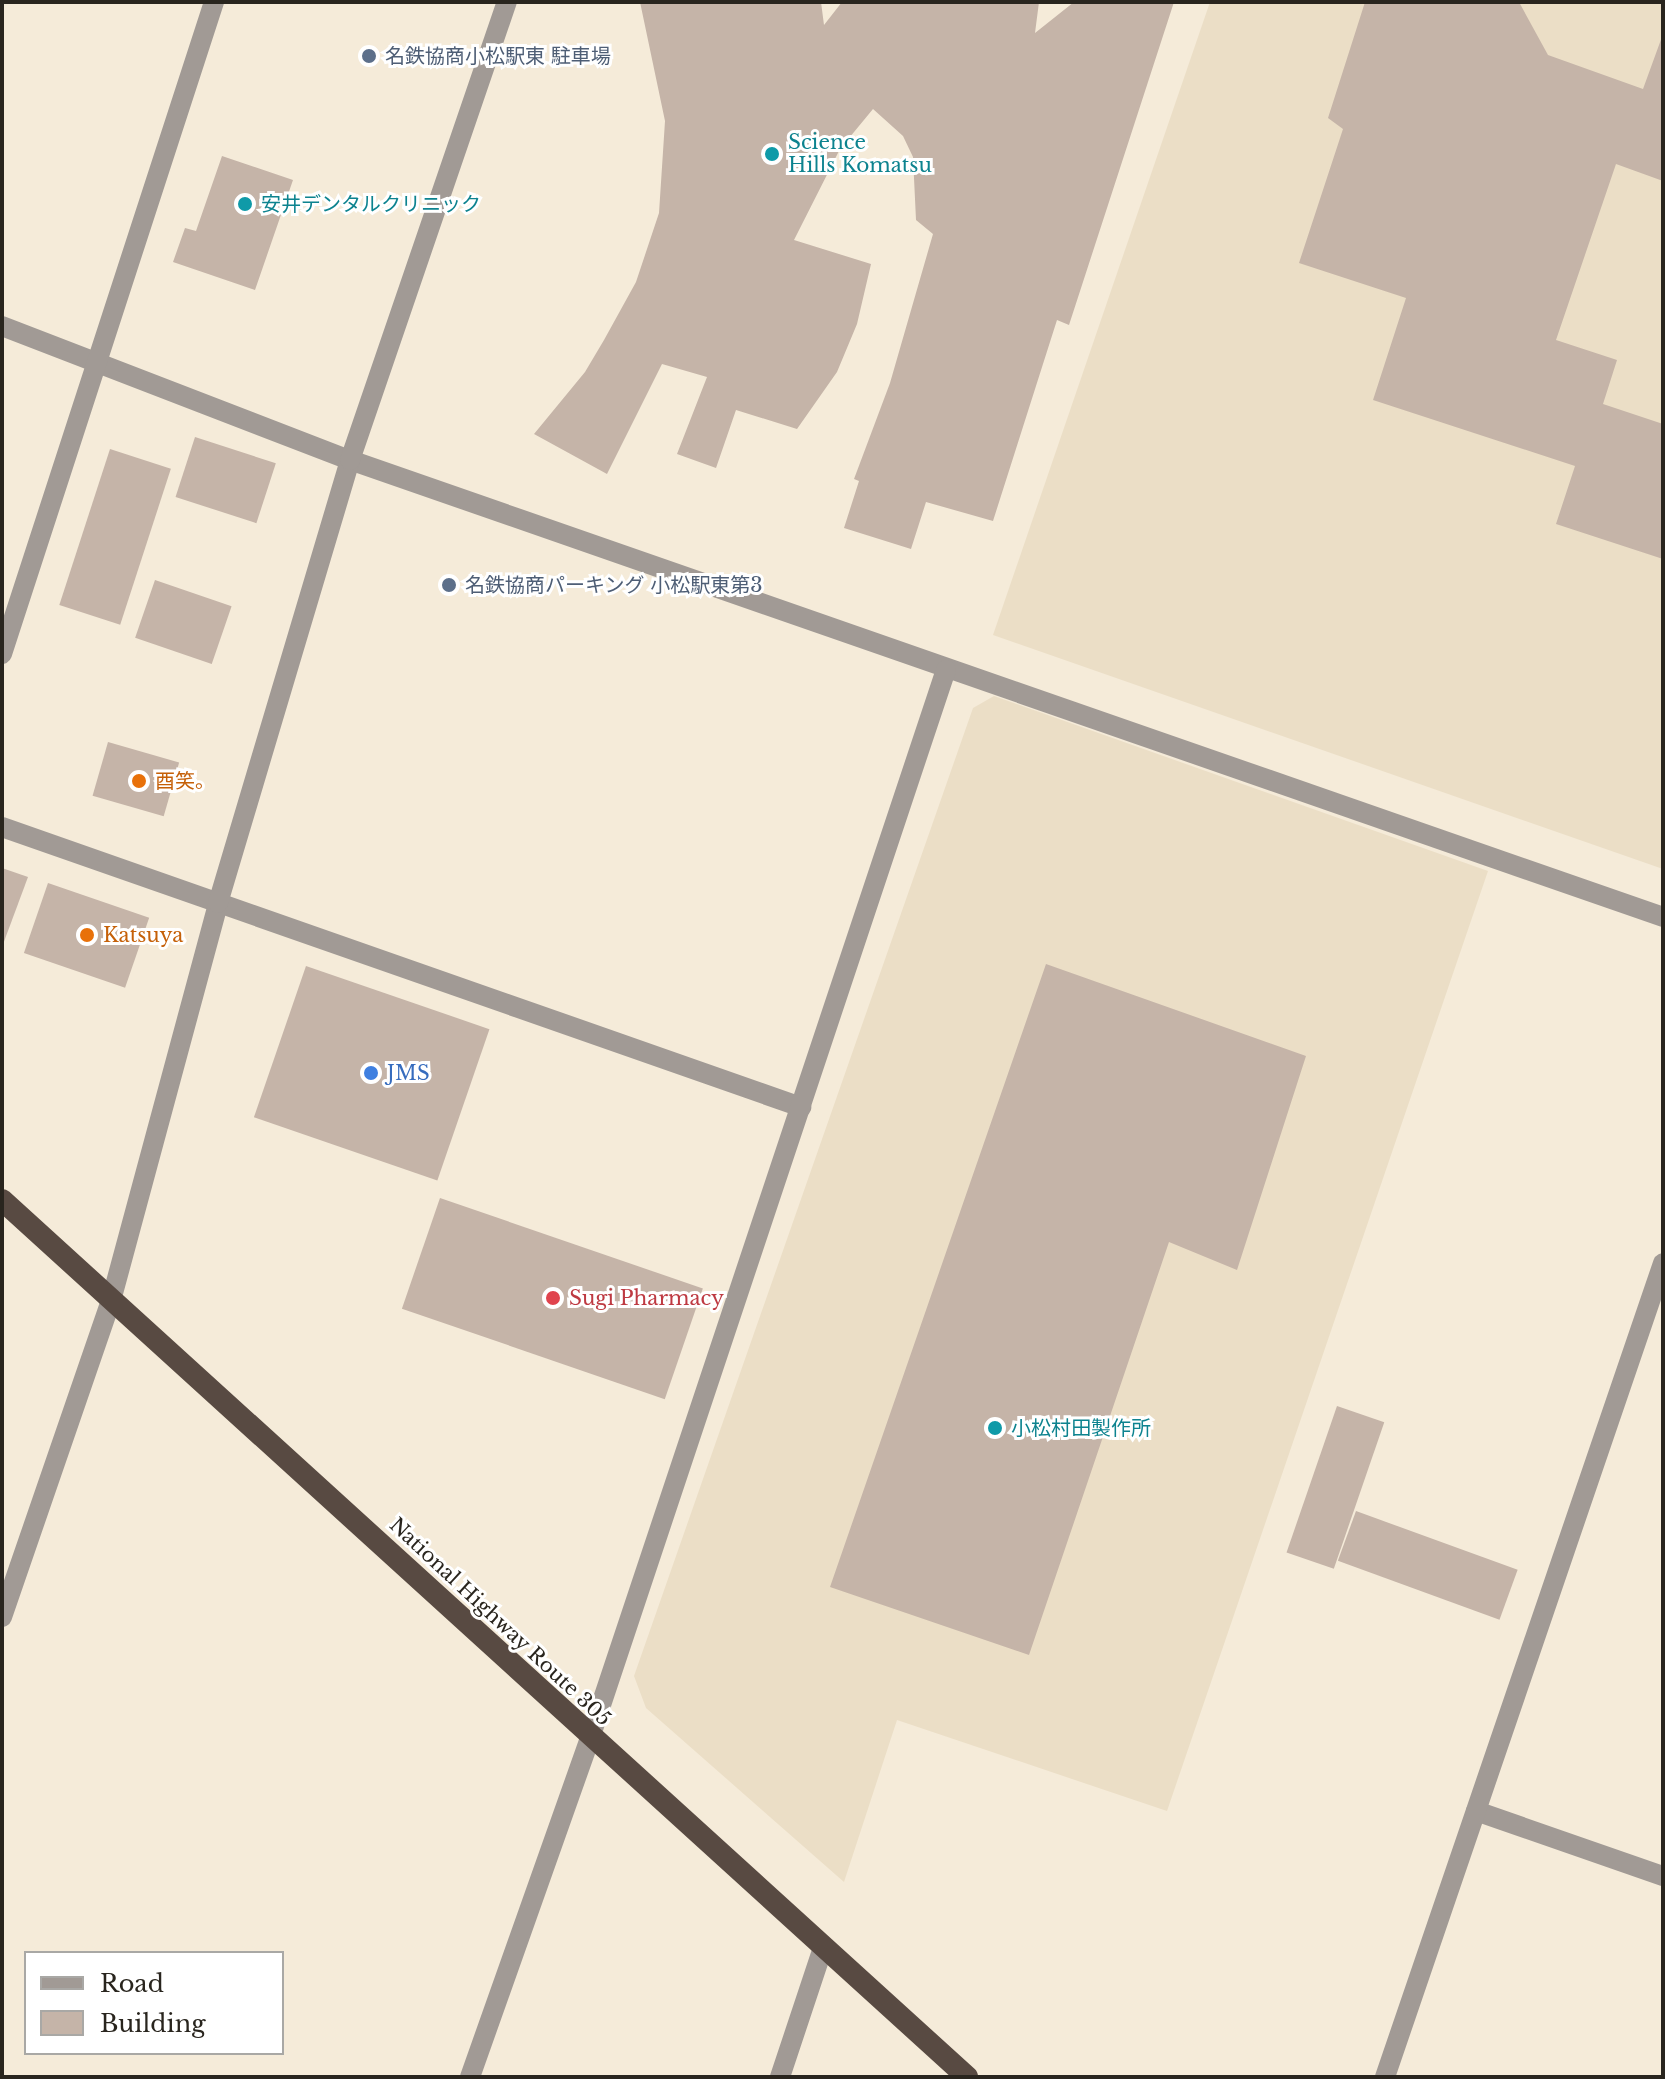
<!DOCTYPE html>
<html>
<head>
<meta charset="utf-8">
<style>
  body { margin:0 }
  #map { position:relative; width:1665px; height:2079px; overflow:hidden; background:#f5ebd9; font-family:"Libre Baskerville","Noto Sans JP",serif }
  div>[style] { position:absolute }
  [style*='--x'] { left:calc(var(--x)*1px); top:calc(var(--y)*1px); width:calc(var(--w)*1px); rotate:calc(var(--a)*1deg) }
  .built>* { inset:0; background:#ebdec6 }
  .building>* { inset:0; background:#c5b4a8; transform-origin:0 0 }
  .minor>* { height:20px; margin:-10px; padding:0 10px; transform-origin:10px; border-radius:10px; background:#a19a95 }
  .tertiary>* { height:20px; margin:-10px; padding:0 10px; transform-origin:10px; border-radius:10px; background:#a19a95 }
  .trunk>* { height:22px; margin:-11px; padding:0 11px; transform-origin:11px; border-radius:11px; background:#584a42 }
  .dots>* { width:22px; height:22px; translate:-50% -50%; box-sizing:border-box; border:4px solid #fff; border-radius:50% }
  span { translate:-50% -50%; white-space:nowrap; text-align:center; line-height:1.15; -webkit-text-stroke:6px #fff; paint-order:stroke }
  .service-label { font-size:20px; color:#4e5e75 }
  .left { translate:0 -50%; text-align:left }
  .culture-label { font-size:20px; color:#0d838f }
  .food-label { font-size:20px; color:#c56008 }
  .shop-label { font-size:20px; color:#366cbe }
  .health-label { font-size:20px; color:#be3a42 }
  .street-label { font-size:20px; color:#29251e }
  .frame { position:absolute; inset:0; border:4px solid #29251e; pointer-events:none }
  .legend { position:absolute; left:24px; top:1951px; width:260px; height:104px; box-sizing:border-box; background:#fff; border:2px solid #a9a8a5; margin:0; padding:10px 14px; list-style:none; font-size:24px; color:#29251e }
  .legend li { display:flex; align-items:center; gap:16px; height:40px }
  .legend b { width:40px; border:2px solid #a9a8a5 }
</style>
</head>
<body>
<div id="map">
  <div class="built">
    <i style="clip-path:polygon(1210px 2px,1663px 2px,1663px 869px,993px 635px)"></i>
    <i style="clip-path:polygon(994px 696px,1488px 871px,1167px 1811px,897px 1720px,844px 1882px,646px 1708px,634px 1676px,973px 708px)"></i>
  </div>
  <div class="building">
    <i style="clip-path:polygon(640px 2px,821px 2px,824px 25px,842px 2px,1039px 2px,1035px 33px,1074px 2px,1174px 2px,1069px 325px,1057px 320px,993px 521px,926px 502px,911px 549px,844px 528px,859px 481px,854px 479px,890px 383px,933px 234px,916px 220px,913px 157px,903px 136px,873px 109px,840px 149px,794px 240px,871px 264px,857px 324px,837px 372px,797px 429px,736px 410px,716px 468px,677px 454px,707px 377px,662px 364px,607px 474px,534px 434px,585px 372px,604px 340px,636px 282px,659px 213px,665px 121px)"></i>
    <i style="clip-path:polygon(1365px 2px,1519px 2px,1548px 55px,1643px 89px,1663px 34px,1663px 181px,1616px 164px,1556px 340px,1617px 360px,1603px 404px,1663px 424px,1663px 559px,1556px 524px,1575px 466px,1373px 400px,1406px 298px,1299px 263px,1343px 129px,1328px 118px)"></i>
    <i style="clip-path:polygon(222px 156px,293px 180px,255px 290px,173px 262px,185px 228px,196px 231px)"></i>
    <i style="left:195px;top:437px;width:85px;height:63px;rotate:18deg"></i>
    <i style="left:110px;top:449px;width:64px;height:164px;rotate:18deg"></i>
    <i style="left:155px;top:580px;width:81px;height:61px;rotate:19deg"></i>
    <i style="left:108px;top:742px;width:74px;height:56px;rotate:16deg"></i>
    <i style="clip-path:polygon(2px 868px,28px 877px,2px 947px)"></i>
    <i style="left:48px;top:883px;width:107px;height:74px;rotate:19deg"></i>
    <i style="clip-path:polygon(1046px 964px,1306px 1056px,1237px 1270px,1169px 1242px,1029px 1655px,830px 1587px)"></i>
    <i style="left:306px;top:966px;width:194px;height:160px;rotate:19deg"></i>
    <i style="left:440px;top:1198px;width:278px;height:117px;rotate:19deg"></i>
    <i style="left:1337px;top:1406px;width:50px;height:155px;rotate:19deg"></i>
    <i style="left:1356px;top:1511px;width:172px;height:53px;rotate:20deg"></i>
  </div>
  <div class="minor">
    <i style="--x:2;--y:326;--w:373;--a:21.1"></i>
    <i style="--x:350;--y:460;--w:1390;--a:19.19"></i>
    <i style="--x:2;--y:654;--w:686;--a:-71.99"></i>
    <i style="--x:2;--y:827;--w:847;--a:19.31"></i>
    <i style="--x:2;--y:1617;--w:338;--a:-71"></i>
    <i style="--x:590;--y:1738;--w:1126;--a:-71.57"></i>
    <i style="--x:1476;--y:1811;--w:198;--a:19.2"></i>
    <i style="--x:780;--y:2077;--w:136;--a:-71.6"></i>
    <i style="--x:1385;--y:2077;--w:860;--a:-71.14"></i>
  </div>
  <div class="tertiary">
    <i style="--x:112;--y:1297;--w:408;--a:-74.9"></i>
    <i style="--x:218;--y:903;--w:462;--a:-73.4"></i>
    <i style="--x:350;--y:460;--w:484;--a:-71.1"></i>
    <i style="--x:470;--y:2077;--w:360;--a:-70.5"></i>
  </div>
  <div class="trunk">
    <i style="--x:2;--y:1200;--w:1304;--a:42.26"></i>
  </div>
  <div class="dots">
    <i style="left:369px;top:56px;background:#5c6f8a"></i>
    <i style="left:772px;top:154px;background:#0f9aa8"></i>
    <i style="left:245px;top:204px;background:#0f9aa8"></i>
    <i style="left:449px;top:585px;background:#5c6f8a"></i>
    <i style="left:139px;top:781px;background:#e8710a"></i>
    <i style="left:87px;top:935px;background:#e8710a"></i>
    <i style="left:371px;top:1073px;background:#3f7fe0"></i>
    <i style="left:553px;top:1298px;background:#e0444e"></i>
    <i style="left:995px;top:1428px;background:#0f9aa8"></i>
  </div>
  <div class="service-label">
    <span class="left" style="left:385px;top:56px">名鉄協商小松駅東 駐車場</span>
    <span class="left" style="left:465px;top:585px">名鉄協商パーキング 小松駅東第3</span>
  </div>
  <div class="culture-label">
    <span class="left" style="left:788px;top:154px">Science<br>Hills Komatsu</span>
    <span class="left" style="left:261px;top:204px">安井デンタルクリニック</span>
    <span class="left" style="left:1011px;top:1428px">小松村田製作所</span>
  </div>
  <div class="food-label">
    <span class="left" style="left:155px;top:781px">酉笑。</span>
    <span class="left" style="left:103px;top:935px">Katsuya</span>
  </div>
  <div class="shop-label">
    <span class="left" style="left:387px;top:1073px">JMS</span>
  </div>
  <div class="health-label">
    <span class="left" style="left:569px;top:1298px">Sugi Pharmacy</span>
  </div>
  <div class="street-label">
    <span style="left:500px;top:1622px;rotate:43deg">National Highway Route 305</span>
  </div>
  <div class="frame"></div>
  <ul class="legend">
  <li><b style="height:10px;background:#a19a95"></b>Road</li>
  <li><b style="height:22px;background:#c5b4a8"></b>Building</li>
  </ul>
</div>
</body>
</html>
